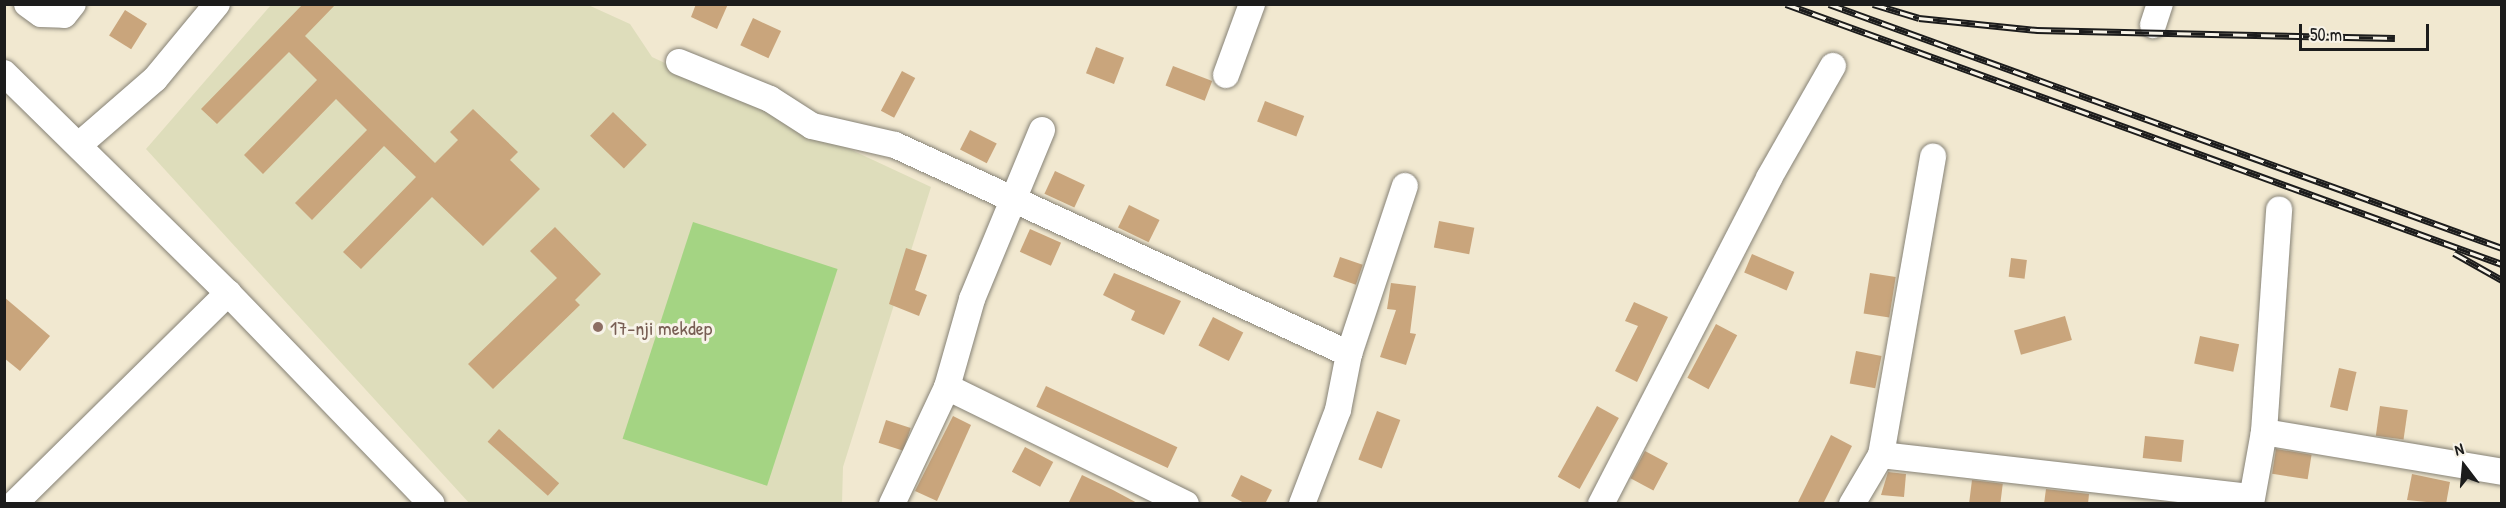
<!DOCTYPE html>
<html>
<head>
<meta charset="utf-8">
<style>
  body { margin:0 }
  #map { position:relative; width:2506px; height:508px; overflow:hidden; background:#f1e8d0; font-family:"Patrick Hand",sans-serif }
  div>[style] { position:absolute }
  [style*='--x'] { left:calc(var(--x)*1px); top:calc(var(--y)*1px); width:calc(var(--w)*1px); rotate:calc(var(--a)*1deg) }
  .built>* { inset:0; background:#deddbb }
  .green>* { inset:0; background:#a4d483; transform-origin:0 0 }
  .building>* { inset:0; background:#c9a57c; transform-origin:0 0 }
  .roads { filter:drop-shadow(0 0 2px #868276) drop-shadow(0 0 2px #868276) }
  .minor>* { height:26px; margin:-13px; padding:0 13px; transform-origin:13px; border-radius:13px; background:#fff }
  .rail>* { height:7px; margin-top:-3.5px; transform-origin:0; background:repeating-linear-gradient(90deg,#f7f3e8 0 14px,#1c1c1c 0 28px); box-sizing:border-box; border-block:2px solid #1c1c1c }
  .dots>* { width:16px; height:16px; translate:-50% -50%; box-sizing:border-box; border:3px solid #f7f3e8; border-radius:50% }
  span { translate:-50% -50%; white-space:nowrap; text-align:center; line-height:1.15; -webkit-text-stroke:6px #f7f3e8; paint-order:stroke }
  .education-label { font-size:20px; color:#785e54 }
  .left { translate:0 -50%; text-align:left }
  .frame { position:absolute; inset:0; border:6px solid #1c1c1c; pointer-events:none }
  .north { position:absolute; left:2434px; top:436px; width:60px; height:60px; -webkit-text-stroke:4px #f7f3e8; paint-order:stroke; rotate:344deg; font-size:16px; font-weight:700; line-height:24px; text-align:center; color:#1c1c1c }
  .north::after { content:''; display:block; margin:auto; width:21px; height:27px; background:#1c1c1c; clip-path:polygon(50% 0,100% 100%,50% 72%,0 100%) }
  .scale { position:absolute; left:2299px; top:24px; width:130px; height:27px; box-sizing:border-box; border:3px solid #1c1c1c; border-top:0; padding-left:8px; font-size:18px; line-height:21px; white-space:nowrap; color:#1c1c1c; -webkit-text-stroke:4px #f7f3e8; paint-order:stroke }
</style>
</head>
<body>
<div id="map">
  <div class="built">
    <i style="clip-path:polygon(586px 4px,630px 24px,652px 57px,931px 187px,843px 467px,842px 503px,470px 504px,146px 149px,271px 5px)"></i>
  </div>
  <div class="green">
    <i style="left:693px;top:222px;width:152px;height:228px;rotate:18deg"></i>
  </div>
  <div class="building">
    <i style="clip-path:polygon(303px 4px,336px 4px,305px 36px,435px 163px,458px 140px,450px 132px,473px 109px,518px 152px,510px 160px,540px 189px,483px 246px,432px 197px,361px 269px,343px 252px,416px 177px,384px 146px,312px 220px,295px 203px,367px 130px,336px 99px,263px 174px,244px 155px,317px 80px,289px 52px,217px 124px,201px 109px)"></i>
    <i style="clip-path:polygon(696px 4px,728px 4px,717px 29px,691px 17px)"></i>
    <i style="left:125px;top:10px;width:26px;height:30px;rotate:32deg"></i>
    <i style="left:753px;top:18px;width:31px;height:30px;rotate:25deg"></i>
    <i style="left:1096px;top:47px;width:30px;height:28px;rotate:21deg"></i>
    <i style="left:1173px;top:66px;width:42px;height:21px;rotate:21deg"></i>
    <i style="left:902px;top:71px;width:15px;height:45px;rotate:28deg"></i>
    <i style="left:1265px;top:101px;width:42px;height:22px;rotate:21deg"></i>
    <i style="left:613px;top:112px;width:47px;height:33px;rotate:44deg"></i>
    <i style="left:970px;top:130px;width:30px;height:22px;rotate:27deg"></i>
    <i style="left:1055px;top:171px;width:33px;height:25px;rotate:25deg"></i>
    <i style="left:1129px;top:205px;width:34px;height:25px;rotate:26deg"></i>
    <i style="left:1439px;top:221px;width:36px;height:27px;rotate:11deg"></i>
    <i style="clip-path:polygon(555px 227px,601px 274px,575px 300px,580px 305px,493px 389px,468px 364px,557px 278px,530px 251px)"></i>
    <i style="left:1030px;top:229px;width:34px;height:25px;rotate:24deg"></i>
    <i style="clip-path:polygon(906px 248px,927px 255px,915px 290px,927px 295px,919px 316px,889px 304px)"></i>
    <i style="left:1752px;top:254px;width:46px;height:20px;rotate:23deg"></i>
    <i style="left:1340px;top:257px;width:24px;height:21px;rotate:19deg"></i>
    <i style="left:2011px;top:258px;width:16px;height:19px;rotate:7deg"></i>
    <i style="clip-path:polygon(1114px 273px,1181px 301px,1164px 335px,1131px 320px,1135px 311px,1103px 295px)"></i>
    <i style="left:1870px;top:273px;width:26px;height:41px;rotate:9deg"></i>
    <i style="clip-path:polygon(1391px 283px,1416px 286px,1410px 333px,1416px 334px,1406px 365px,1380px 357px,1396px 310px,1387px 309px)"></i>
    <i style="clip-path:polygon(4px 297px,50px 336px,20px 371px,4px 358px)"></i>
    <i style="clip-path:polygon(1634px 302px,1668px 317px,1637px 382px,1615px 371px,1638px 326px,1625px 321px)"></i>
    <i style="left:2065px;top:316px;width:25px;height:53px;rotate:74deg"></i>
    <i style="left:1213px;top:317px;width:34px;height:32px;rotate:27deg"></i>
    <i style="left:1716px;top:324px;width:24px;height:61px;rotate:28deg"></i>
    <i style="left:2200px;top:336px;width:40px;height:28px;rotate:12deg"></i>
    <i style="left:1856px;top:351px;width:26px;height:33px;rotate:11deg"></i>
    <i style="left:2339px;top:368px;width:18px;height:40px;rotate:13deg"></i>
    <i style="left:1046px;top:386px;width:145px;height:23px;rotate:25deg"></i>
    <i style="left:1597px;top:406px;width:25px;height:81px;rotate:29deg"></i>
    <i style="left:2380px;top:406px;width:28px;height:30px;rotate:8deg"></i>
    <i style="left:1377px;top:411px;width:25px;height:52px;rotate:21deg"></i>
    <i style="clip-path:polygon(953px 416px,971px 425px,937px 501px,915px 491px)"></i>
    <i style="left:886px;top:420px;width:26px;height:24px;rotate:18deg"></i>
    <i style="left:499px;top:429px;width:81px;height:17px;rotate:42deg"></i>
    <i style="clip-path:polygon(1831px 435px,1852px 446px,1823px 504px,1797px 504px)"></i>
    <i style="left:2145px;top:436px;width:39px;height:22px;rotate:6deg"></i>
    <i style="left:1025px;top:447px;width:32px;height:28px;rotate:28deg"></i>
    <i style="left:2276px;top:449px;width:36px;height:25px;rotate:9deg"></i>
    <i style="left:1645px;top:451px;width:26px;height:31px;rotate:28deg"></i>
    <i style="clip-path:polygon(1888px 472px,1906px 474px,1904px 497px,1881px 495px)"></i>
    <i style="clip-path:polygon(2412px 474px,2450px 482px,2446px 504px,2407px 500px)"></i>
    <i style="clip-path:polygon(1082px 475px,1113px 490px,1139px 504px,1068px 504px)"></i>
    <i style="clip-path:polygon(1241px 475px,1272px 490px,1265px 504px,1246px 504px,1231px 496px)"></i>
    <i style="left:1972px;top:480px;width:31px;height:23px;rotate:7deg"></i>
    <i style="clip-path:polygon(2046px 489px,2089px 494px,2088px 504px,2044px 504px)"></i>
  </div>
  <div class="roads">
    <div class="minor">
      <i style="--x:27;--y:4;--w:17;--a:36"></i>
      <i style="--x:41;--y:14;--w:23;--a:2"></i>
      <i style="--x:64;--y:15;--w:14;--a:-51"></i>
      <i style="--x:2153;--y:25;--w:22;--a:-72"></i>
      <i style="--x:679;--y:62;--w:98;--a:22.1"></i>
      <i style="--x:770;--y:99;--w:50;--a:32.7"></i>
      <i style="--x:812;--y:126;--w:85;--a:12.9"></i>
      <i style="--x:895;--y:145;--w:500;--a:24.7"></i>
      <i style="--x:4;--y:73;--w:314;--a:44.5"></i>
      <i style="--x:228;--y:293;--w:293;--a:46"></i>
      <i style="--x:1226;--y:75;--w:76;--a:-69.9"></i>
      <i style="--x:80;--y:144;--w:99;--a:-40.9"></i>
      <i style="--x:155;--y:79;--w:97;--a:-50.4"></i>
      <i style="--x:947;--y:387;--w:266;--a:26.1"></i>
      <i style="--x:2264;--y:432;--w:241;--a:9.5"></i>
      <i style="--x:1881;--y:455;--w:373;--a:6.5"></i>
      <i style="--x:14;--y:504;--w:301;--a:-44.6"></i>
      <i style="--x:892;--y:504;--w:129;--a:-64.8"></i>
      <i style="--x:947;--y:387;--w:91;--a:-74.1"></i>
      <i style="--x:972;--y:299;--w:183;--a:-67.5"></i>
      <i style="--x:1302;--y:504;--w:101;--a:-69"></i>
      <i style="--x:1338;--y:410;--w:57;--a:-78.9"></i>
      <i style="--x:1349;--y:354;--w:177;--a:-71.6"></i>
      <i style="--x:1601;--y:504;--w:367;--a:-62.7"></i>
      <i style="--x:1769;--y:178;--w:129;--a:-60.3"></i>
      <i style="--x:1852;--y:504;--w:57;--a:-59.4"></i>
      <i style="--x:1881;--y:455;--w:303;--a:-80.1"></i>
      <i style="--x:2251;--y:504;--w:73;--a:-79.8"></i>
      <i style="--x:2264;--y:432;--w:223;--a:-86.1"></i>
    </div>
  </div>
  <div class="rail">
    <i style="--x:1786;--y:4;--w:762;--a:19.96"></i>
    <i style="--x:1829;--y:4;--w:716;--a:19.93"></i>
    <i style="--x:1873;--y:4;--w:48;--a:16.9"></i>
    <i style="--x:1919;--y:18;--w:119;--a:5.8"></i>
    <i style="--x:2037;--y:30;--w:358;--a:1.3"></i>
    <i style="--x:2454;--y:253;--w:55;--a:29.4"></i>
  </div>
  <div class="dots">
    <i style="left:598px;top:327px;background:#8d6e63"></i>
  </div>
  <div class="education-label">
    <span class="left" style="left:610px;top:327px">17-nji mekdep</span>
  </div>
  <div class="frame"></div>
  <div class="north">N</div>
  <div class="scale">50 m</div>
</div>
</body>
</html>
